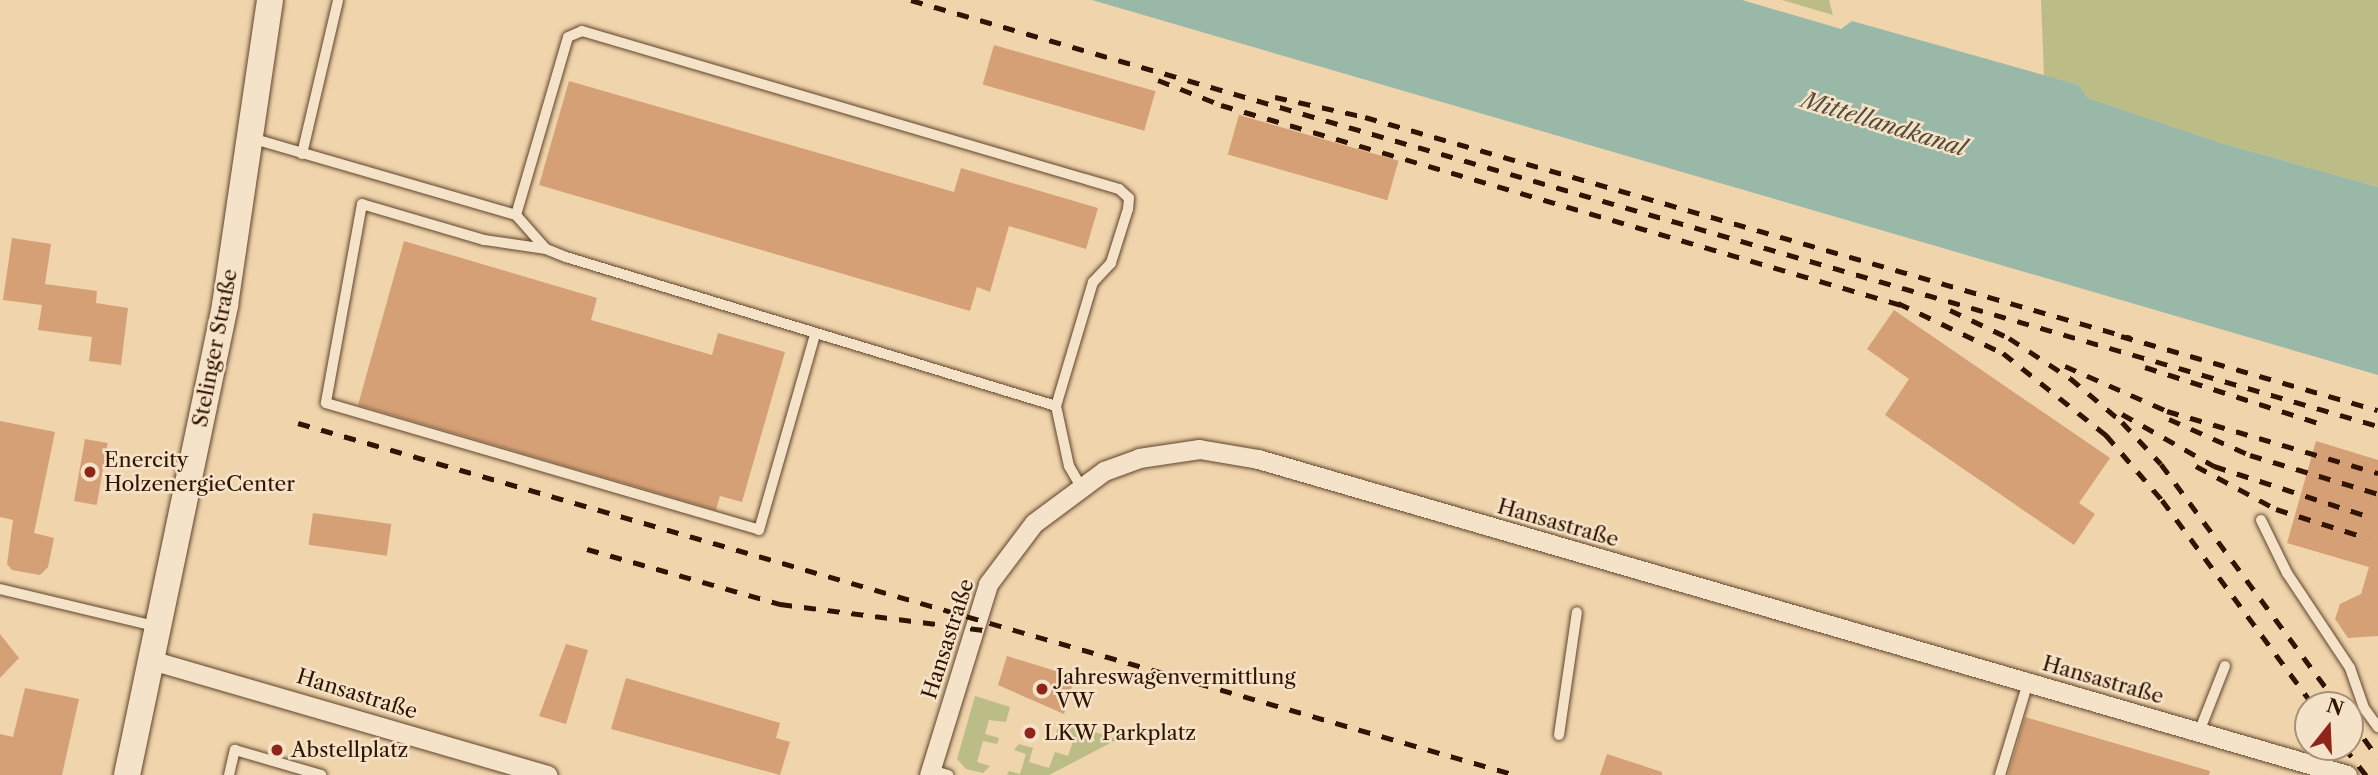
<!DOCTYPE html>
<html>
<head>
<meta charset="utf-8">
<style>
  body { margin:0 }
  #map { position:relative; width:2378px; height:775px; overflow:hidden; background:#efd4ac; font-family:"Libre Caslon Text",serif }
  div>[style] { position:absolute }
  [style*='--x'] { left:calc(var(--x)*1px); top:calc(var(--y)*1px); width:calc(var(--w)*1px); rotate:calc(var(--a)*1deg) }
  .green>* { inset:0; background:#bcbc87 }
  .water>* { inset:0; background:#9ab8a8 }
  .building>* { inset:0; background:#d5a076; transform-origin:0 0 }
  .roads { filter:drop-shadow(0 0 2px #60442b) drop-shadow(0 0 2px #60442b) }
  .service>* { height:10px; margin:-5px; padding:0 5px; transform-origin:5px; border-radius:5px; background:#f5e3c9 }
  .minor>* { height:19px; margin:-9.5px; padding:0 9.5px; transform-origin:9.5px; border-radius:9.5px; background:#f5e3c9 }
  .secondary>* { height:26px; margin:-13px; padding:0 13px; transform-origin:13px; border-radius:13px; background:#f5e3c9 }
  .rail>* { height:5px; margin-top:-2.5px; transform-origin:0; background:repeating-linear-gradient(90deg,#311400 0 12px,transparent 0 24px) }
  .dots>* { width:19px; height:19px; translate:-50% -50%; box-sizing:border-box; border:4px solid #f5e3c9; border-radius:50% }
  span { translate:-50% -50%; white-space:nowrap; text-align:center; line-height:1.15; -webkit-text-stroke:5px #f5e3c9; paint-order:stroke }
  .street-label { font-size:21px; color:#311400 }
  .poi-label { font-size:21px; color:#311400 }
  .left { translate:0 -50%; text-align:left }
  .water-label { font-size:23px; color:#564d3b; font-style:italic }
  .north { position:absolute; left:2294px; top:691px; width:70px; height:70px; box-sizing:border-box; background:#f5e3c9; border:2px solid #a79079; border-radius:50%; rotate:18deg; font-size:19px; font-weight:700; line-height:28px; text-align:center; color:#311400 }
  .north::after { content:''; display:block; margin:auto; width:24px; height:32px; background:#8f2418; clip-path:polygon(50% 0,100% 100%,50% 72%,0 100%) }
</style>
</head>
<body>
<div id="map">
  <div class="green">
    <i style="clip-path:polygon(1782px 0,1829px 0,1833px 15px)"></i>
    <i style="clip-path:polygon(2041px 0,2378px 0,2378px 187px,2218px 142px,2088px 98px,2079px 85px,2044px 76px)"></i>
    <i style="clip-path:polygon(975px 696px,1010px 707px,1006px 722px,989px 720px,985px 734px,999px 738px,997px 744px,983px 741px,977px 762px,990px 766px,983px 773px,966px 769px,957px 759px)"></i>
    <i style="clip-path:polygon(1060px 722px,1118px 739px,1049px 775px,1007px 775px,1009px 771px,1020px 774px,1026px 754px,1014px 750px,1019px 744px,1033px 748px,1029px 762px,1049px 768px,1055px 752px,1068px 756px,1073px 741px,1055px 736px)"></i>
  </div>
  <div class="water">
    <i style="clip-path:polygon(1092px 0,1742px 0,1841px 29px,1852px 21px,2079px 85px,2088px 98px,2218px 142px,2378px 187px,2378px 375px)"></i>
  </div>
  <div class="building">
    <i style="left:994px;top:45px;width:168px;height:41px;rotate:16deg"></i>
    <i style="clip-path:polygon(569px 81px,954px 192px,961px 168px,1098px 208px,1086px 249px,1009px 226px,990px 292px,977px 287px,970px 311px,539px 185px)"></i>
    <i style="left:1239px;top:115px;width:166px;height:41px;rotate:16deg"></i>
    <i style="clip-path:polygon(12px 238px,51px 244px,45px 284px,97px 291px,96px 303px,128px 308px,121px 365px,89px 361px,92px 337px,38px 330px,42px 305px,3px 300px)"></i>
    <i style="clip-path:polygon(404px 241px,597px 298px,591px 320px,712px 355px,718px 333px,785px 352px,742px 502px,720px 496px,716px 510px,358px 405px)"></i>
    <i style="clip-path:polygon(1894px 310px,2110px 458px,2079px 503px,2095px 514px,2074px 545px,1885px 415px,1909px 379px,1867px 349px)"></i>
    <i style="clip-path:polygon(0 421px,55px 432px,34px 533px,54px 538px,48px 567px,40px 575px,12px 570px,7px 564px,13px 520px,0 517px)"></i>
    <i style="left:85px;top:439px;width:23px;height:63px;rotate:10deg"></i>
    <i style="clip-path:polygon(2316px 441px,2378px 460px,2378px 636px,2348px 638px,2335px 619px,2340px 604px,2361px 594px,2369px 567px,2287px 543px)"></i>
    <i style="left:313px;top:513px;width:79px;height:32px;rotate:8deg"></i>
    <i style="clip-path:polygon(0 634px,19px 658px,0 678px)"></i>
    <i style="clip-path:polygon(566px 644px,588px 650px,566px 724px,539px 716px)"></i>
    <i style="clip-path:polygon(1007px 656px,1075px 677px,1064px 714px,998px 685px)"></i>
    <i style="clip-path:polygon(626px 678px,780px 723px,776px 738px,790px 742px,780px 775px,611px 729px)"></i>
    <i style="clip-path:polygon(25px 688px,79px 699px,62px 775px,0 775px,0 734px,13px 737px)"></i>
    <i style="clip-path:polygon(2025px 717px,2210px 771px,2209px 775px,2008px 775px)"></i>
    <i style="clip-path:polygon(1607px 754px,1662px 772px,1662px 775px,1600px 775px)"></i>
  </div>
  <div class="roads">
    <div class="service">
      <i style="--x:251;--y:138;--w:276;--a:16.2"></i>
      <i style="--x:516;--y:215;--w:45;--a:48.6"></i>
      <i style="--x:546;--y:249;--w:22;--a:22"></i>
      <i style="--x:566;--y:257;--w:512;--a:16.91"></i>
      <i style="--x:1056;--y:406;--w:61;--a:77.8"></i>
      <i style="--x:1069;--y:466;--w:22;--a:60"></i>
      <i style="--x:302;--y:154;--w:158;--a:-76.8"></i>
      <i style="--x:516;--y:215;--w:185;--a:-73.7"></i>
      <i style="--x:568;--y:37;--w:15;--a:-23"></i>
      <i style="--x:582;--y:31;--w:560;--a:16.4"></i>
      <i style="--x:1119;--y:189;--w:13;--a:42"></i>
      <i style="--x:1129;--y:198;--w:11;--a:95"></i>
      <i style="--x:1128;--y:209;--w:57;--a:107.5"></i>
      <i style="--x:1111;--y:263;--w:26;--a:133"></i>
      <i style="--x:1093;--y:282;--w:129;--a:106.6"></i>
      <i style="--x:546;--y:249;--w:63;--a:-171.7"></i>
      <i style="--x:484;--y:240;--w:127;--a:-163.6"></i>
      <i style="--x:362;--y:204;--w:202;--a:100.3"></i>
      <i style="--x:326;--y:403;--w:451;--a:16.3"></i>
      <i style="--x:759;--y:530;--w:203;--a:-74"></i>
      <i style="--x:2261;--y:520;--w:59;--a:63.9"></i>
      <i style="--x:2287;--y:573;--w:114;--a:56.4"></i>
      <i style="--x:2350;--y:668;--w:42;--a:70.7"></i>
      <i style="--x:2364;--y:708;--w:24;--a:54"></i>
      <i style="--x:0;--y:589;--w:163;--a:13.5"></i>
      <i style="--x:2199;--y:732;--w:71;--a:-68.5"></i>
      <i style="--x:1559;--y:735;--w:124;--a:-81.7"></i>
      <i style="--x:931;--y:770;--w:18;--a:16"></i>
      <i style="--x:229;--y:775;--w:26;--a:-77"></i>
      <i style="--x:235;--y:750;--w:90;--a:16.2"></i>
      <i style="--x:2000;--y:775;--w:97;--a:-73.2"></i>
    </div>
    <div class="minor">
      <i style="--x:151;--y:660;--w:413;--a:16.2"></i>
      <i style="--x:929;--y:775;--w:200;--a:-72.8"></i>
      <i style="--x:988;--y:584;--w:76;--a:-53"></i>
      <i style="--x:1034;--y:523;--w:87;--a:-36.6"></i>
      <i style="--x:1104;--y:471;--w:37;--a:-20"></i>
      <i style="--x:1139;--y:458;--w:61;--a:-8.5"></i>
      <i style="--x:1199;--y:449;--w:60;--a:9.6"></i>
      <i style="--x:1258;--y:459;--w:1134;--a:16.18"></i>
    </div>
    <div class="secondary">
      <i style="--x:127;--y:775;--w:480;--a:-78.2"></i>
      <i style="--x:225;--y:305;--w:308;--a:-81.6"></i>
    </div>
  </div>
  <div class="rail">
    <i style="--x:911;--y:0;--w:1528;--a:16.19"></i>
    <i style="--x:1158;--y:80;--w:68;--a:21.6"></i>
    <i style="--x:1221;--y:105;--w:713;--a:16.38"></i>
    <i style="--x:1275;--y:97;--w:92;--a:12.5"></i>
    <i style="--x:1365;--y:117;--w:797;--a:16.09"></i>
    <i style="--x:1898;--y:303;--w:116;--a:25.5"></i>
    <i style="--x:2003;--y:353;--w:132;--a:38.5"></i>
    <i style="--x:2106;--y:435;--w:86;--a:49.3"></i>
    <i style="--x:2162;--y:500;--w:255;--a:53.6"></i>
    <i style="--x:1950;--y:310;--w:65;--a:25.4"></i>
    <i style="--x:2009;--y:338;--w:73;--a:33.3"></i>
    <i style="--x:2070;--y:378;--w:68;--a:40.2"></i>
    <i style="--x:2122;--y:422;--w:57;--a:47.1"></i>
    <i style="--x:2161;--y:464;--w:300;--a:53.6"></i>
    <i style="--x:2121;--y:336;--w:267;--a:16.1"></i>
    <i style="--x:2065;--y:366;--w:111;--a:23.8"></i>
    <i style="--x:2167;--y:411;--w:220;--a:16.4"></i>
    <i style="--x:2145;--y:367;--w:189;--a:17.9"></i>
    <i style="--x:2122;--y:414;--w:106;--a:29.5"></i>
    <i style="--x:2214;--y:466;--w:167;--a:18.1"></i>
    <i style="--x:2169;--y:419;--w:89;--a:24"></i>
    <i style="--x:2250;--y:455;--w:134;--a:16.9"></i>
    <i style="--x:298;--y:423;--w:1268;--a:16.12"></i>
    <i style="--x:2196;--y:466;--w:91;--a:28.3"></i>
    <i style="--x:2276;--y:509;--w:96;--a:17.7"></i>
    <i style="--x:587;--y:549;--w:201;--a:15.9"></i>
    <i style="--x:780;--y:604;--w:205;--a:7.3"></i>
    <i style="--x:2350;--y:719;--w:48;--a:54.3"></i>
    <i style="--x:2344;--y:747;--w:36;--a:52"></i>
  </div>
  <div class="dots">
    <i style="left:90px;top:472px;background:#8f2418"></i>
    <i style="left:1042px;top:689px;background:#8f2418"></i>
    <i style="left:1030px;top:733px;background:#8f2418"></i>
    <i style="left:277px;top:750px;background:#8f2418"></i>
  </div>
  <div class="street-label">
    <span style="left:215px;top:348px;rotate:-79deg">Stelinger Straße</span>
    <span style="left:1558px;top:523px;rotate:16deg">Hansastraße</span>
    <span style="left:948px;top:639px;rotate:-72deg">Hansastraße</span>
    <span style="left:2103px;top:680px;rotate:16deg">Hansastraße</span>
    <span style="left:357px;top:694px;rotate:17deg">Hansastraße</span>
  </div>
  <div class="poi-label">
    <span class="left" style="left:104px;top:472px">Enercity<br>HolzenergieCenter</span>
    <span class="left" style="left:1056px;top:689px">Jahreswagenvermittlung<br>VW</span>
    <span class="left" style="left:1044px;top:733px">LKW Parkplatz</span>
    <span class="left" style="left:291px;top:750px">Abstellplatz</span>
  </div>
  <div class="water-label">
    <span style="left:1884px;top:124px;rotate:17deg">Mittellandkanal</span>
  </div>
  <div class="north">N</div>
</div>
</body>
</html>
